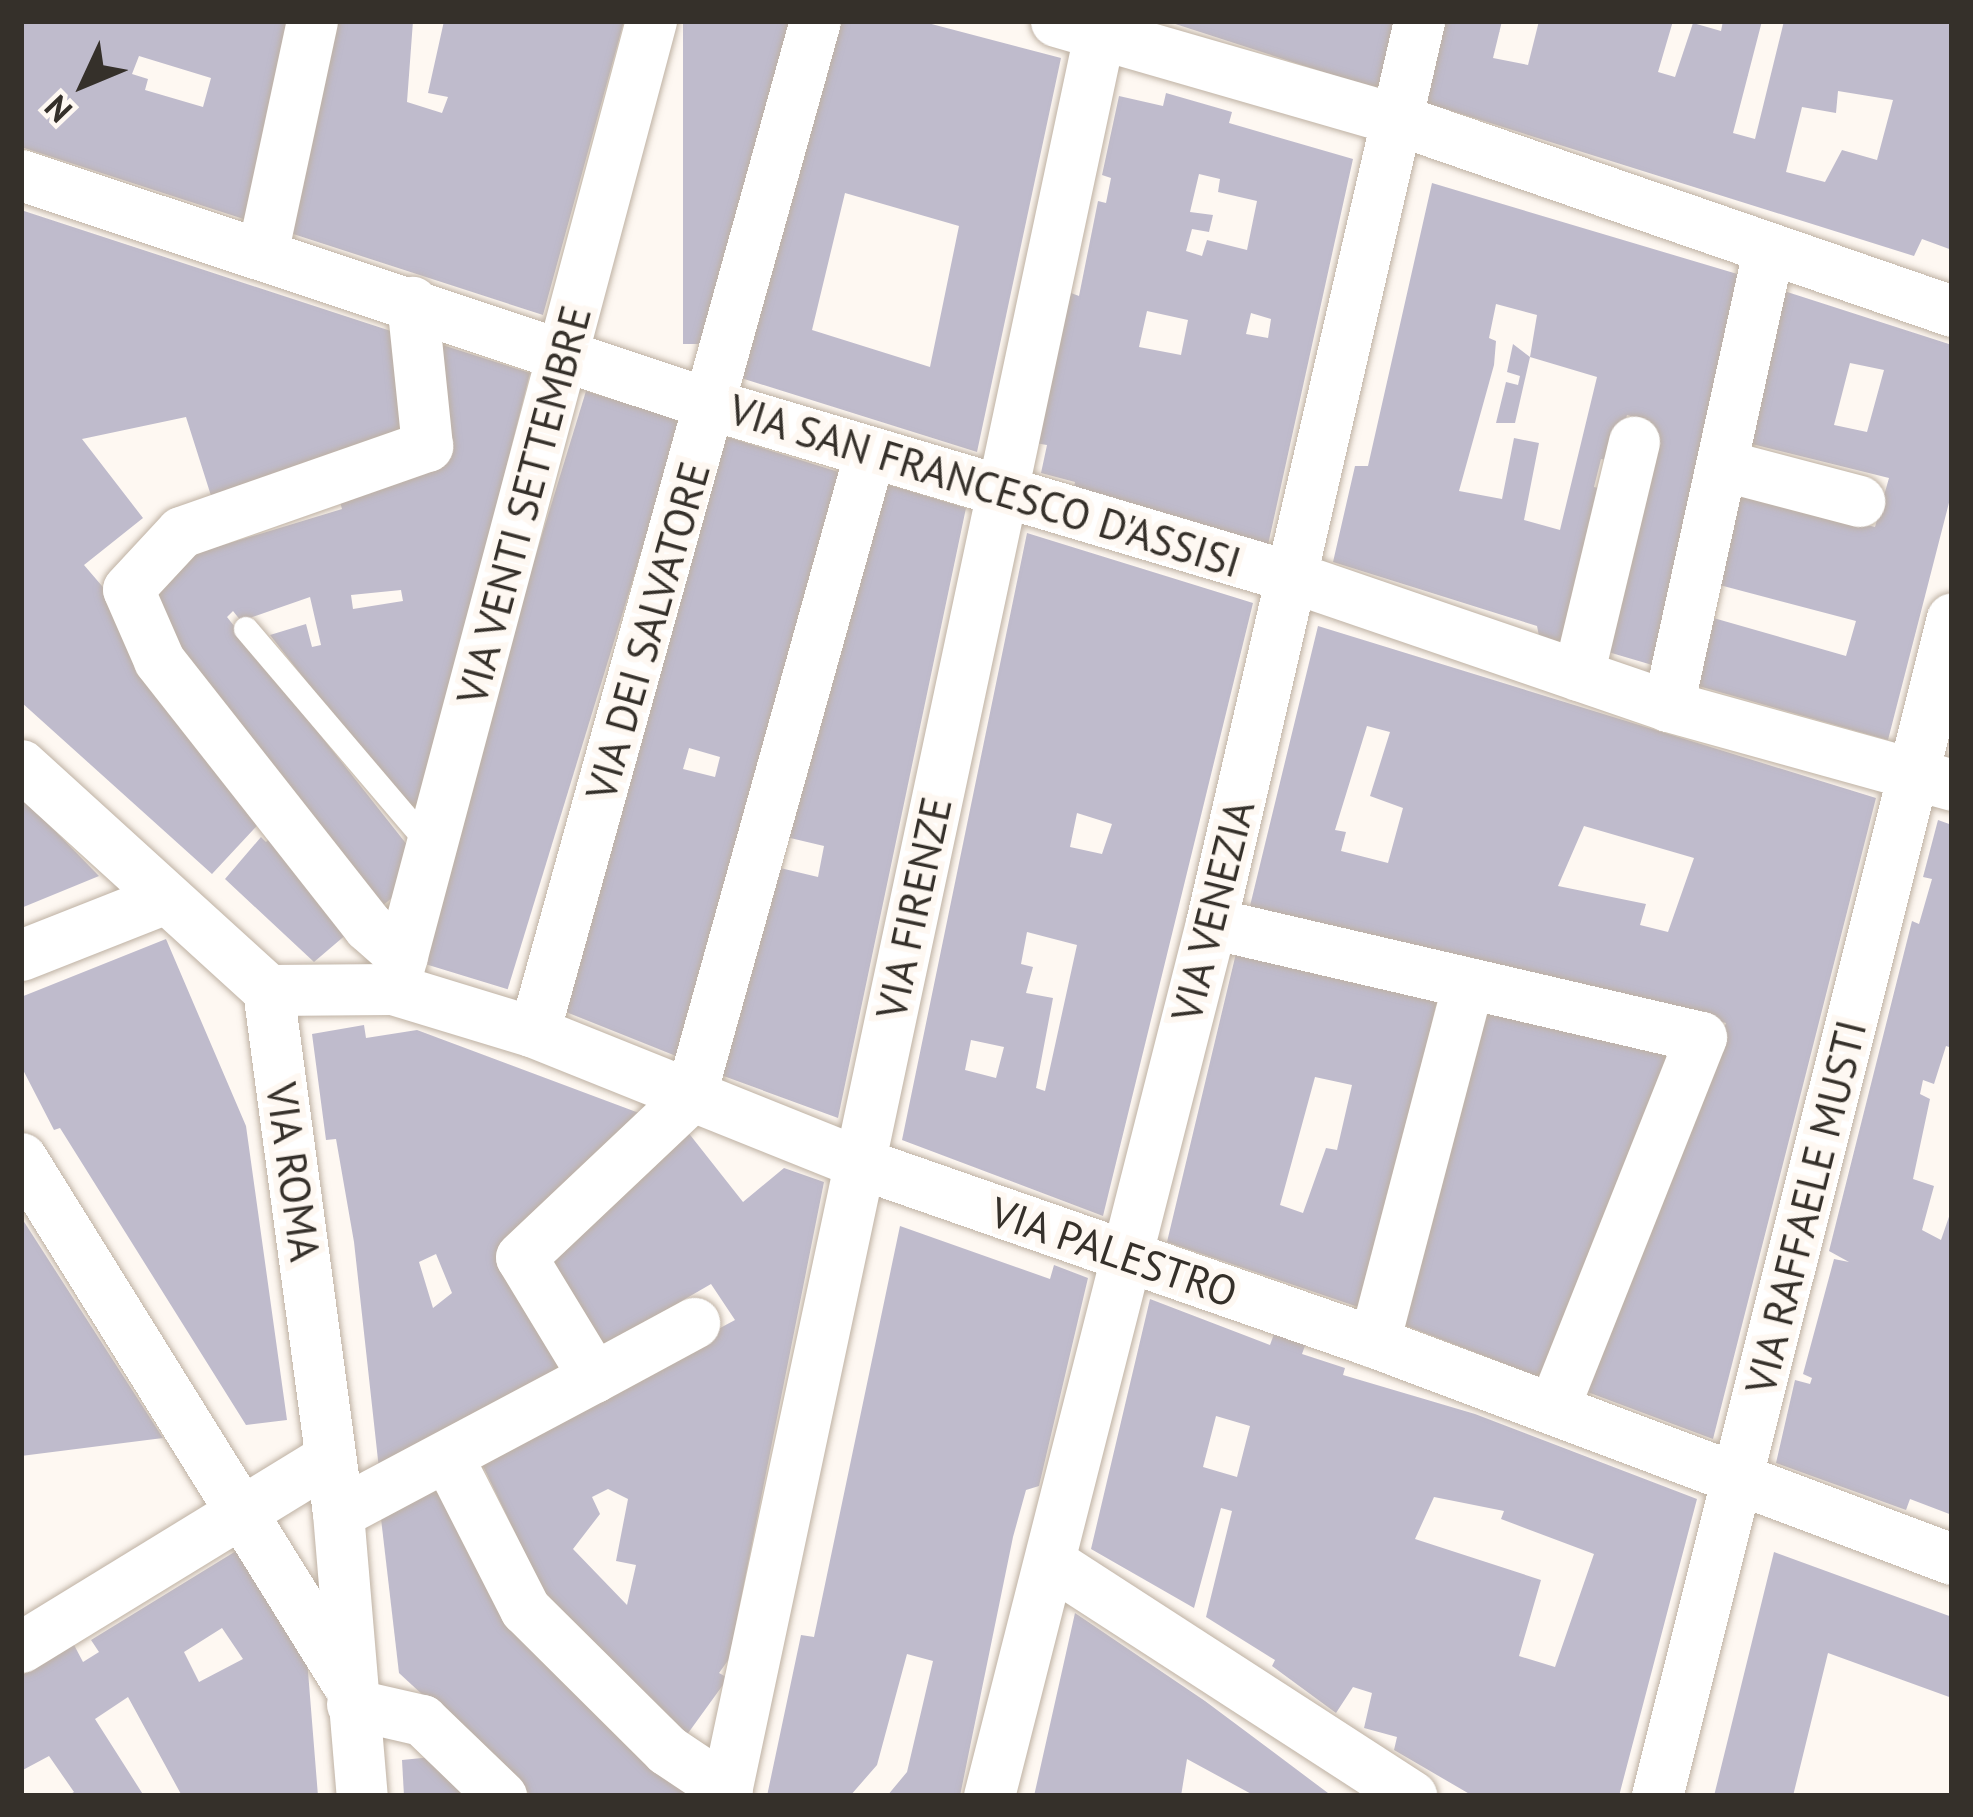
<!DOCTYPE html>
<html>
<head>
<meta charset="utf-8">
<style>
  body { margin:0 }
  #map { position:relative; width:1973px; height:1817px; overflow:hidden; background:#fef8f2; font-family:"PT Sans",sans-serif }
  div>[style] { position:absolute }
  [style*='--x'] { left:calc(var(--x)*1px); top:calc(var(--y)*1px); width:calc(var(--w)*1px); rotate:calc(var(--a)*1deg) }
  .building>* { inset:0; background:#bfbbcc; transform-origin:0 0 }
  .roads { filter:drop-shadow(0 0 3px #beb1a3) drop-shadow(0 0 3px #beb1a3) }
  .lane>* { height:24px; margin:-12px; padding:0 12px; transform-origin:12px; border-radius:12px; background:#fff }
  .street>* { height:51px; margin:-25.5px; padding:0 25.5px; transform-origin:25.5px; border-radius:25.5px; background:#fff }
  span { translate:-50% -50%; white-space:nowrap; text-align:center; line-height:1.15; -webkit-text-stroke:12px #fef8f2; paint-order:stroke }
  .street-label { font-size:42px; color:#35302a }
  .frame { position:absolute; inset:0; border:24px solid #35302a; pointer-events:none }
  .north { position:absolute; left:24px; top:24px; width:120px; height:120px; -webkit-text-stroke:9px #fef8f2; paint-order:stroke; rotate:226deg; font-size:33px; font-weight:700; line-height:48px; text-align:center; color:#35302a }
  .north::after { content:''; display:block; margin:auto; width:42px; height:54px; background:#35302a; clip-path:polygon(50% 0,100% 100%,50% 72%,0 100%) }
</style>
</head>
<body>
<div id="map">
  <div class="building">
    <i style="clip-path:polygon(evenodd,21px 21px,297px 21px,256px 223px,21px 147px,21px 21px,139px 56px,211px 78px,203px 107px,145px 90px,148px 79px,132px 74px,139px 56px)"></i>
    <i style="clip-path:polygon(330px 21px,413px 21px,407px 102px,442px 113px,448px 97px,428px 93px,444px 21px,624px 21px,543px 315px,287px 232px)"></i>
    <i style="left:683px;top:21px;width:116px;height:323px"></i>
    <i style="clip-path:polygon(evenodd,832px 21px,920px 21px,1061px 58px,977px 452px,741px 378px,832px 21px,845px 193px,959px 226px,930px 367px,812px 330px,845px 193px)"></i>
    <i style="clip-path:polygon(1166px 21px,1396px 21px,1379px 90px)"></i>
    <i style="clip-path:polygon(evenodd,1440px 21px,1502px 21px,1493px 58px,1528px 65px,1539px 21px,1673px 21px,1658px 72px,1675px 77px,1693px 23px,1721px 31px,1723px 21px,1762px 21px,1733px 133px,1755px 139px,1784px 21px,1952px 21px,1952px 250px,1922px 239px,1914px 256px,1420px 101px,1440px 21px,1838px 91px,1893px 100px,1877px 160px,1842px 150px,1825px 182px,1786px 172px,1802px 107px,1836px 113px,1838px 91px)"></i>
    <i style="clip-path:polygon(evenodd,1166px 93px,1232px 112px,1229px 123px,1353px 159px,1268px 545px,1073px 491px,1075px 482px,1041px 473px,1047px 445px,1035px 443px,1071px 293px,1079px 296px,1098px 201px,1106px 203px,1111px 178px,1102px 175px,1119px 96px,1163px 106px,1166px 93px,1199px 174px,1220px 179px,1218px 192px,1257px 201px,1247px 250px,1207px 240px,1202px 256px,1186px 251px,1192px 229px,1209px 232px,1213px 215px,1190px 212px,1199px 174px,1166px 93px,1147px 311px,1188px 320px,1181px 355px,1139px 347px,1147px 311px,1166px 93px,1251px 313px,1271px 319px,1268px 338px,1246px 334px,1251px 313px)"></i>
    <i style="clip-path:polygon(evenodd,1432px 183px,1744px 276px,1659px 667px,1598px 649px,1650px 421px,1627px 415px,1613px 461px,1601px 459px,1594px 487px,1607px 490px,1568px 645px,1539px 636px,1537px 626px,1333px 562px,1355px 466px,1368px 466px,1432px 183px,1496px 304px,1537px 315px,1530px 357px,1597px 377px,1560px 530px,1524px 520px,1539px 443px,1514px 438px,1502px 499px,1459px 491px,1494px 365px,1496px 341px,1489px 338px,1496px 304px)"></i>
    <i style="clip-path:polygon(21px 210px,397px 333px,411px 438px,213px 502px,186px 417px,82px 439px,143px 518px,84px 565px,144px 635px,266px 816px,212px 874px,21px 702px)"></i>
    <i style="clip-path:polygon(evenodd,1781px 290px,1952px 345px,1952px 491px,1888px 740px,1688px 683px,1703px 615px,1846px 656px,1856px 621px,1712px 583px,1731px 491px,1875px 527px,1889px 478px,1744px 442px,1781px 290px,1850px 363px,1884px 370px,1867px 432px,1834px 425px,1850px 363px)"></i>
    <i style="clip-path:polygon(evenodd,433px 342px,530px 373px,421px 805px,405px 807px,270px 635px,306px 624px,312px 647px,321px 645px,310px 597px,241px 621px,233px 611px,227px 617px,408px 846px,393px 897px,375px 912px,143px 611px,190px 555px,342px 509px,340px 502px,445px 459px,433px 342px,401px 590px,403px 601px,353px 609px,351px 595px,401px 590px)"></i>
    <i style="clip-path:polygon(1513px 344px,1530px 357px,1515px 423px,1496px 423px,1506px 382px,1518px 385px,1520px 376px,1507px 372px)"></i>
    <i style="left:586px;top:391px;width:100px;height:595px;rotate:17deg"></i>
    <i style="clip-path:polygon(evenodd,721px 435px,845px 474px,681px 1058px,561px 1010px,721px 435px,689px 748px,720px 757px,715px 777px,683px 769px,689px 748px)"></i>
    <i style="clip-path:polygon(883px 483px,966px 508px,838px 1118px,718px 1074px,776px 867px,818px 877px,824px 846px,786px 837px)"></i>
    <i style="clip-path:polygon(evenodd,1027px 533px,1253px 603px,1103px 1216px,902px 1140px,1027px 533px,1077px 813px,1112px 824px,1102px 854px,1070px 847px,1077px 813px,1027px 533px,1027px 932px,1077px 945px,1045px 1091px,1036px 1088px,1053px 998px,1026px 993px,1033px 967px,1021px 964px,1027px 932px,1027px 533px,971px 1040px,1004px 1047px,996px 1078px,965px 1070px,971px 1040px)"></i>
    <i style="clip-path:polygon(evenodd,1318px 626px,1876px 798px,1713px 1439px,1582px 1390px,1726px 1023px,1249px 910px,1318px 626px,1367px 726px,1390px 732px,1370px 796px,1403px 808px,1388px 863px,1341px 851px,1346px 832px,1335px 830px,1367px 726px,1318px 626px,1584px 826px,1694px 858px,1668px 932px,1640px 925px,1646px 904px,1558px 886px,1584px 826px)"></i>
    <i style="clip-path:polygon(21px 796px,99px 876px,21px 908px)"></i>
    <i style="clip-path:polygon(1938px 820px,1952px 825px,1952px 1048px,1946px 1046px,1934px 1084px,1923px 1080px,1920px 1094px,1930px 1099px,1913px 1179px,1934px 1186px,1922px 1230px,1941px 1240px,1952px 1208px,1952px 1515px,1910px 1499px,1906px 1510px,1776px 1463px,1795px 1380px,1810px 1384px,1812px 1378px,1803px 1374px,1834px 1259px,1849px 1262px,1829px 1251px,1912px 921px,1919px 924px,1932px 879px,1923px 877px)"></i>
    <i style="clip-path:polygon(279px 829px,355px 927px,314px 962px,225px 879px,261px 837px,266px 842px)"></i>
    <i style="clip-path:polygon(166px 939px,246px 1126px,287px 1420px,246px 1425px,60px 1128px,54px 1130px,21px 1066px,21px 997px)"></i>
    <i style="clip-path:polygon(evenodd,1237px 949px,1438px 997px,1364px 1309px,1167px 1242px,1237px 949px,1315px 1077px,1352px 1085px,1337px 1150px,1326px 1148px,1303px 1213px,1280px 1205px,1315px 1077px)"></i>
    <i style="clip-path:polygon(1483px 1007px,1677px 1052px,1544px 1379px,1404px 1325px)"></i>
    <i style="clip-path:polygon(evenodd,364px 1025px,366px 1038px,417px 1030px,639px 1113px,571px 1201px,497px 1265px,561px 1369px,379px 1469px,354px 1242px,336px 1139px,326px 1140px,312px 1034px,364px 1025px,436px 1254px,452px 1293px,433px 1308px,419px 1262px,436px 1254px)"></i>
    <i style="clip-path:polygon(evenodd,687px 1131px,743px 1202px,784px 1168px,824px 1182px,729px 1659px,719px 1673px,728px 1678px,686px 1736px,545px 1595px,479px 1458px,735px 1320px,711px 1284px,604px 1346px,544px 1250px,687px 1131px,608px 1489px,628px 1499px,616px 1561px,636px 1565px,627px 1605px,573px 1549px,600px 1514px,592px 1497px,608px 1489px)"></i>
    <i style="clip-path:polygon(21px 1217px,163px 1438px,21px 1456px)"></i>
    <i style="clip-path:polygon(900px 1226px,1050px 1279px,1054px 1265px,1088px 1278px,1039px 1486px,1026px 1490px,1013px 1537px,960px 1796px,887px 1796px,907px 1772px,933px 1661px,907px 1654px,877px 1765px,850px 1796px,767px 1796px,801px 1635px,814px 1637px)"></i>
    <i style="clip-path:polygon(evenodd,1150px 1299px,1270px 1345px,1274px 1334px,1306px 1343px,1302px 1354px,1345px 1368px,1343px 1375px,1475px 1414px,1697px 1499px,1619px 1796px,1473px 1796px,1394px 1750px,1397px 1737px,1364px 1728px,1372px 1693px,1353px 1687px,1336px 1713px,1272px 1666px,1275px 1660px,1206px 1617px,1232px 1511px,1221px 1508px,1194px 1608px,1091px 1549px,1150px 1299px,1216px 1416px,1250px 1426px,1237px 1477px,1203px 1467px,1216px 1416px,1150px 1299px,1434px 1497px,1504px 1511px,1501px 1519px,1594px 1554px,1555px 1667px,1519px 1656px,1541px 1580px,1415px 1539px,1434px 1497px)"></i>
    <i style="clip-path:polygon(439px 1479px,691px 1796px,532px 1796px,399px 1673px,380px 1510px)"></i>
    <i style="clip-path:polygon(evenodd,236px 1551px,307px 1659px,318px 1796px,182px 1796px,128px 1697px,95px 1719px,144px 1796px,67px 1796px,74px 1792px,49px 1756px,21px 1771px,21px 1676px,73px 1643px,83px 1662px,99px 1652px,91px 1640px,236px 1551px,222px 1628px,243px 1659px,199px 1682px,184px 1652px,222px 1628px)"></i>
    <i style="clip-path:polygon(1774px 1552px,1952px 1617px,1952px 1698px,1828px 1653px,1793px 1796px,1714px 1796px)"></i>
    <i style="clip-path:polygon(1075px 1613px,1205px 1701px,1332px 1796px,1255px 1796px,1187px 1759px,1181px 1796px,1034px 1796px)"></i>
    <i style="clip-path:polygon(432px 1757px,481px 1796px,404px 1796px,402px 1760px)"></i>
  </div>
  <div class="roads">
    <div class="lane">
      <i style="--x:246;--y:629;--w:284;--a:49.6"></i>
    </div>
    <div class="street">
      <i style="--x:1056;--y:21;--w:354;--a:16.1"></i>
      <i style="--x:1396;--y:119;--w:588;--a:19.05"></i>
      <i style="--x:21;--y:175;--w:729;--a:18.39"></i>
      <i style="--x:713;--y:405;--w:607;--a:16.55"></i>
      <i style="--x:1295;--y:578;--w:394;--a:18.9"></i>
      <i style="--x:1668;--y:706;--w:295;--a:15.5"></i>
      <i style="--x:262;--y:254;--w:238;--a:-77.9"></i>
      <i style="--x:1722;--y:465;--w:142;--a:14.7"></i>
      <i style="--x:1578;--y:675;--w:240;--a:-76.5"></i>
      <i style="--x:1668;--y:706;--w:469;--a:-77.6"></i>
      <i style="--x:21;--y:765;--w:334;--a:42.3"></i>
      <i style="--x:268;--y:990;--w:528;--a:82.38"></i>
      <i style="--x:338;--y:1513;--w:284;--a:85.2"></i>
      <i style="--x:1211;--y:923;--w:503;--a:13.1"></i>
      <i style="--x:1701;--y:1037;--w:400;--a:111.7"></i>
      <i style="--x:21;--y:955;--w:156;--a:-21.5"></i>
      <i style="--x:402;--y:956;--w:45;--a:-138.6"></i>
      <i style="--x:368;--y:926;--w:338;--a:-128.2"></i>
      <i style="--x:159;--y:660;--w:77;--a:-113.6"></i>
      <i style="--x:128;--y:589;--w:78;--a:-47.1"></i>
      <i style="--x:181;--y:532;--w:261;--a:-19.3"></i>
      <i style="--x:427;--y:446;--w:145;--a:-95.9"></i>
      <i style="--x:393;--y:989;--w:1002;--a:-75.08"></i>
      <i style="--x:268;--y:990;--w:125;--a:-0.5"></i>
      <i style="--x:393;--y:989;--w:147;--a:17"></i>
      <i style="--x:534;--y:1032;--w:351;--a:21.9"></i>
      <i style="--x:860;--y:1163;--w:544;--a:19.2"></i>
      <i style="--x:1374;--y:1342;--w:617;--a:20.58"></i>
      <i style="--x:534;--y:1032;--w:1049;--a:-74.47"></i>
      <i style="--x:21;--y:1158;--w:616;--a:58.14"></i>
      <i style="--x:1374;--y:1342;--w:371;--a:-75.3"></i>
      <i style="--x:594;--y:1377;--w:114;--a:-28.4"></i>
      <i style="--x:447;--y:1456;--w:172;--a:63"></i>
      <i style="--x:525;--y:1609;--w:200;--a:44.8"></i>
      <i style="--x:667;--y:1750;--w:72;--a:33.7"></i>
      <i style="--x:338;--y:1513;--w:290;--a:-28"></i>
      <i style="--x:594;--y:1377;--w:140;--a:-121.3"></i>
      <i style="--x:521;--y:1257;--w:233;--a:-43.4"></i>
      <i style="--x:690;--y:1097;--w:670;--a:-74.41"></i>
      <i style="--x:1053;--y:1564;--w:427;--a:32.9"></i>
      <i style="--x:21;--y:1647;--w:362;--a:-31.5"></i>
      <i style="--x:352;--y:1704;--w:72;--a:12.9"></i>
      <i style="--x:422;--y:1720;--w:110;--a:43.9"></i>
      <i style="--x:725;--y:1796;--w:1815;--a:-78.01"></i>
      <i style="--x:989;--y:1796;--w:901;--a:-75.73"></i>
      <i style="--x:1211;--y:923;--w:926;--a:-77.01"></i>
      <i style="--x:1657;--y:1796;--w:1214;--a:-75.94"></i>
    </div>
  </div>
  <div class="street-label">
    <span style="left:985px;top:486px;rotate:17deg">VIA SAN FRANCESCO D'ASSISI</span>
    <span style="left:524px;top:505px;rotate:-75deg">VIA VENTI SETTEMBRE</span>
    <span style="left:648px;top:631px;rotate:-74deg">VIA DEI SALVATORE</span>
    <span style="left:914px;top:908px;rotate:-78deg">VIA FIRENZE</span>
    <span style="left:1213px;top:911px;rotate:-76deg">VIA VENEZIA</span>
    <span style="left:293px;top:1172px;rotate:82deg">VIA ROMA</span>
    <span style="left:1806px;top:1207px;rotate:-76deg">VIA RAFFAELE MUSTI</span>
    <span style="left:1114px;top:1252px;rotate:19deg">VIA PALESTRO</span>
  </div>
  <div class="frame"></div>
  <div class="north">N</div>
</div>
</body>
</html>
